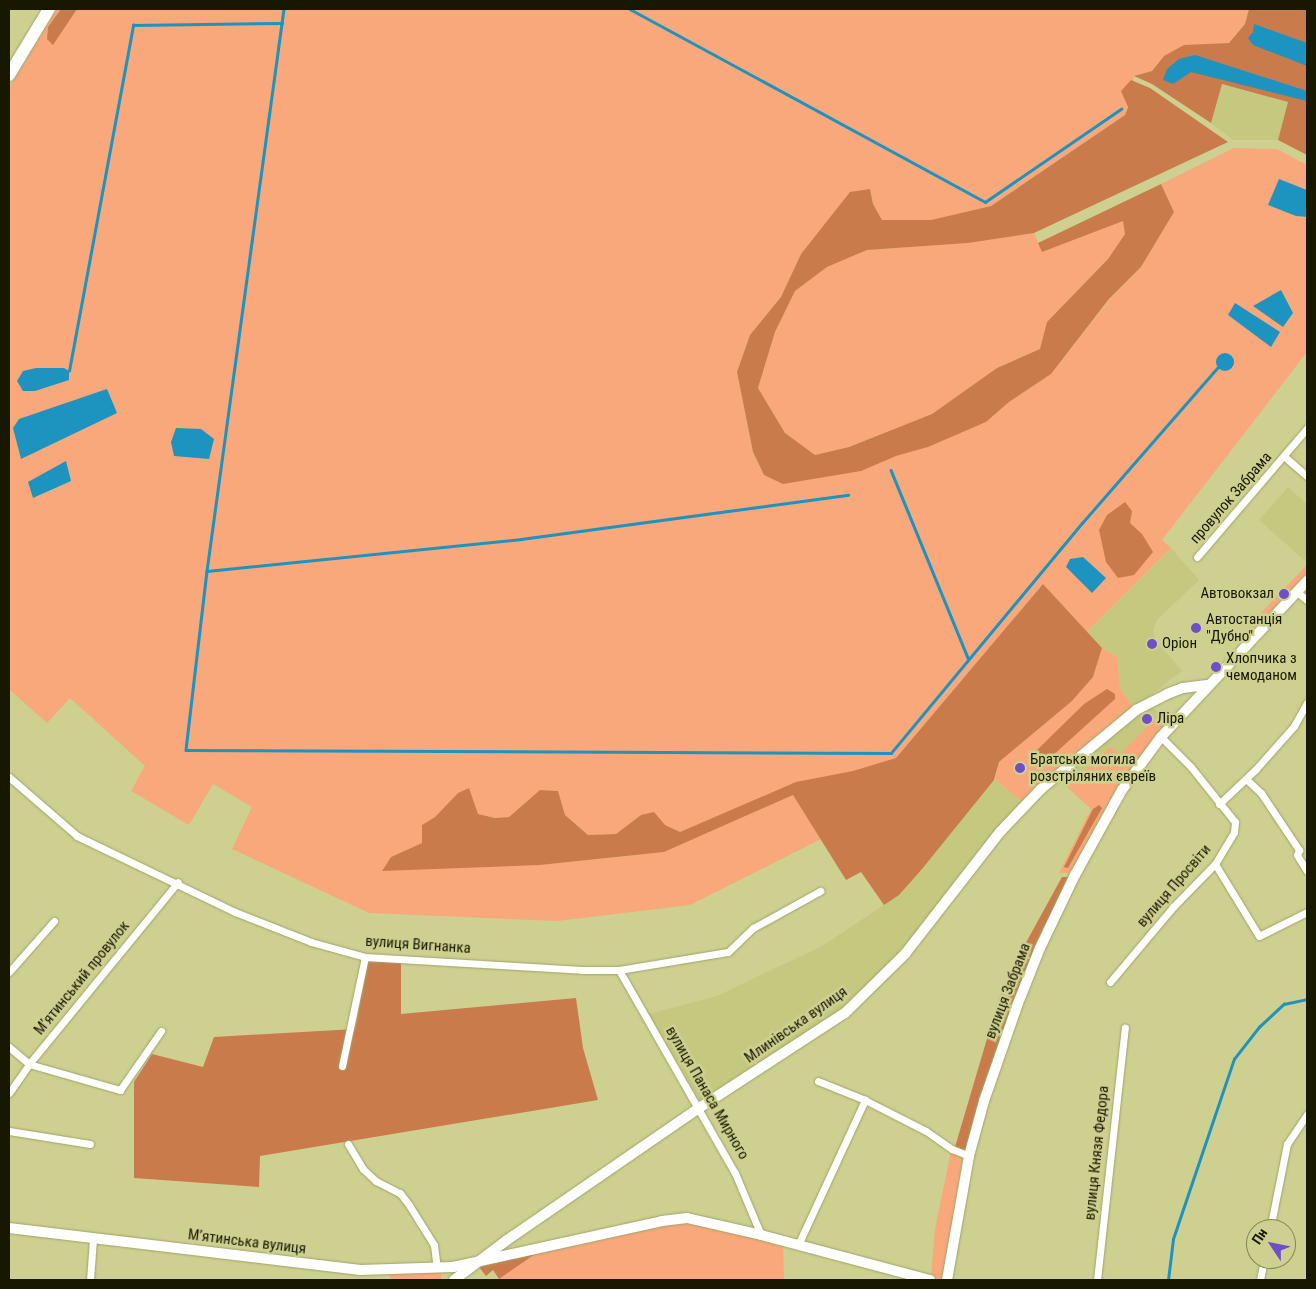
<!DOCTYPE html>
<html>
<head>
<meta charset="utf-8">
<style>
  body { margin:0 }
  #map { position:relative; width:1316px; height:1289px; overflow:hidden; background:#ced090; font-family:"Roboto Condensed",sans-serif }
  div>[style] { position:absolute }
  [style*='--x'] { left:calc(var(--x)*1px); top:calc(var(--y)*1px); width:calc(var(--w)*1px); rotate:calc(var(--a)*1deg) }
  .built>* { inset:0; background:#c5c87f }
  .green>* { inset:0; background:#f8a87a }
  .forest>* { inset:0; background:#ca7b4c }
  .water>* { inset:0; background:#1d93bf }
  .round { border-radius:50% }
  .stream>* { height:2.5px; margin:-1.25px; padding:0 1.25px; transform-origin:1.25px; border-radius:1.25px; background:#1d93bf }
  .roads { filter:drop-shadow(0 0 1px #a1a465) drop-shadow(0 0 1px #a1a465) }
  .street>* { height:7px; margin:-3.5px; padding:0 3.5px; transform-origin:3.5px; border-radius:3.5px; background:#fff }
  .secondary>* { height:10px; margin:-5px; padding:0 5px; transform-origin:5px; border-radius:5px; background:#fff }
  .highway>* { height:12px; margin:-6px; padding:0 6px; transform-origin:6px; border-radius:6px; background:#fff }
  .dots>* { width:14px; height:14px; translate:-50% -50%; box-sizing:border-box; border:2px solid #ced090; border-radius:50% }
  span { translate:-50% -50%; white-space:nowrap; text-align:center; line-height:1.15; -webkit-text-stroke:5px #ced090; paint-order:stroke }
  .street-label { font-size:15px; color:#181801 }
  .poi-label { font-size:15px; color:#181801 }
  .right { translate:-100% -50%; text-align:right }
  .left { translate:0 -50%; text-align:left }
  .frame { position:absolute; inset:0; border:10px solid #181801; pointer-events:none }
  .north { position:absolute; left:1246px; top:1219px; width:50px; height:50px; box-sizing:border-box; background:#ced090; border:1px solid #858657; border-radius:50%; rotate:304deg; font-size:14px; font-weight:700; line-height:20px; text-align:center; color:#181801 }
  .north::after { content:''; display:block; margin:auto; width:18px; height:22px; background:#6d4fc8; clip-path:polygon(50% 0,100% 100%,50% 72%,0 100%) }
</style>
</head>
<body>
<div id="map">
  <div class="built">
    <i style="clip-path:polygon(1222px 84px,1288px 102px,1278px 140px,1233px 140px,1211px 123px)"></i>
    <i style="clip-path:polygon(1288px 487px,1307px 504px,1307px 556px,1304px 560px,1259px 520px)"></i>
    <i style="clip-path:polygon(1171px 548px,1199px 580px,1157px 620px,1153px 630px,1156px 641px,1182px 671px,1134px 708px,1120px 688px,1117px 657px,1102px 648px,1087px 632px)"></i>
    <i style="clip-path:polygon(1151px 706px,1160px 714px,1120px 754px,1110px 747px,1067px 787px,1058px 779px,1138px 713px)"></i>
    <i style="clip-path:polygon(994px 780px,1024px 803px,902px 952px,843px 1010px,701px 1102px,649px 1014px,717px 996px,822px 946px,899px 895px)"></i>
  </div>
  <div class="green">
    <i style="clip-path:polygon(evenodd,57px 9px,1249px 9px,1245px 24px,1229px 43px,1208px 44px,1164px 56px,1152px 71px,1134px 76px,1125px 115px,991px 206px,931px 220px,882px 220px,873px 204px,870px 189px,816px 235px,801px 254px,781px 297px,750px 335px,737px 372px,753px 452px,764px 475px,896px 456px,928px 447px,986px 422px,1009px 402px,1051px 374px,1110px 299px,1141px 267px,1174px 212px,1161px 184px,1234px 148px,1277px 149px,1307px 165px,1307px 190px,1279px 179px,1296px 216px,1307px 217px,1307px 352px,1162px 540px,1171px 548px,1087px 632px,1043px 584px,896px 758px,720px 815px,680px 832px,641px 815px,616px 834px,588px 835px,565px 815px,558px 791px,540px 790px,509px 817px,496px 818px,478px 814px,469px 789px,458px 793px,435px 817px,422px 825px,422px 843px,391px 857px,382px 871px,540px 865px,664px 852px,793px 795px,821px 839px,690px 905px,558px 921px,369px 913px,232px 849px,252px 807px,213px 784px,189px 825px,131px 791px,145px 766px,70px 698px,47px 723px,9px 689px,9px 88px,57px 9px,71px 481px,34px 498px,28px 483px,71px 481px)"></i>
    <i style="clip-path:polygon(1123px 220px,1125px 234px,1108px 259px,1048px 321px,1040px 349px,997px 368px,932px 414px,849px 447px,815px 455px,785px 433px,758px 388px,775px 332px,795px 291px,827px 267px,867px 250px,968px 243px,1034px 233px,1042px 252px)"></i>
    <i style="clip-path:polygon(1307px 565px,1307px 573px,1254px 629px,1250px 624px)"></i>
    <i style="clip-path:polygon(1102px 648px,1117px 657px,1120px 688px,1134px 708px,1024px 803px,995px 780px,999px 762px,1072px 701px,1093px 677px)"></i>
    <i style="clip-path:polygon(1160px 714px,1169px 720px,1118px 787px,1070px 873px,1059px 873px,1091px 809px,1067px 787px,1110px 747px,1120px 754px)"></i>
    <i style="clip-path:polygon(951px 1151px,963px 1157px,942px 1280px,931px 1277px,935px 1229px)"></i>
    <i style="clip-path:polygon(687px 1222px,783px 1245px,784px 1280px,497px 1280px,535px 1254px,663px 1224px)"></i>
    <i style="clip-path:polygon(437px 1272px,441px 1274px,442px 1280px,392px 1280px,387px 1273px)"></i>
  </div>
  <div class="forest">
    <i style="clip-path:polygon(61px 9px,77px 9px,53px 45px,47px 39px,48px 27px)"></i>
    <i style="clip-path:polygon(1249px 9px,1307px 9px,1307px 155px,1278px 140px,1288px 102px,1222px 84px,1211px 123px,1152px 84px,1134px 76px,1152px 71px,1164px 56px,1184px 45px,1229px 43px,1245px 24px)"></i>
    <i style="clip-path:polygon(1131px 80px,1150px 88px,1228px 142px,1034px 233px,968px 243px,867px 250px,827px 267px,795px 291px,775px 332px,758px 388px,785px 433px,815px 455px,849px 447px,932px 414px,997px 368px,1040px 349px,1047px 322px,1108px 259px,1125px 234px,1123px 221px,1042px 252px,1038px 243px,1161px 184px,1174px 212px,1141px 267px,1109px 299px,1051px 374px,1009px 402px,986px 422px,928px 447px,896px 456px,861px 471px,783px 484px,764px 475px,753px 452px,737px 372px,750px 335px,781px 297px,801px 254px,850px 192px,870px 189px,873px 204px,882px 220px,931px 220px,991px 206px,1125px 115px,1128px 107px,1121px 91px)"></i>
    <i style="clip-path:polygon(1125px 502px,1132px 511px,1130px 523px,1142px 534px,1153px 552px,1134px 575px,1118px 578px,1106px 562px,1099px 530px,1107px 515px)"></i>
    <i style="clip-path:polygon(1043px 584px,1102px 648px,1093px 677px,1072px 701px,999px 762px,994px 780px,922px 869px,899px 895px,884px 905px,861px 872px,846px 880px,793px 795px,664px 852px,540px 865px,382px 871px,391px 857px,422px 843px,422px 825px,435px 817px,458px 793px,469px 788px,478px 814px,495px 818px,509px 817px,540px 790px,558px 791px,565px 815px,588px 835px,616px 834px,641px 815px,654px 812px,665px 825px,680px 832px,796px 782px,853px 771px,896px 758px)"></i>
    <i style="clip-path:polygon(1107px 689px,1115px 694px,1115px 699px,1040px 767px,1031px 762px,1035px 752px,1084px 704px)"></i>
    <i style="clip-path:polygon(1099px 805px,1102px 808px,1068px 868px,1064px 867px,1093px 809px)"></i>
    <i style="clip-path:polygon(1062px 877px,1068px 877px,1035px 946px,1012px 1004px,979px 1100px,965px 1151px,955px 1147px,999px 998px,1017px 959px)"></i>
    <i style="clip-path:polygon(368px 961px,401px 962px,401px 1014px,576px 998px,583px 1048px,598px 1100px,260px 1156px,259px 1187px,134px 1178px,134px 1082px,152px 1054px,203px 1067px,214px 1037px,355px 1029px)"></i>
    <i style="clip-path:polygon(535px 1254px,499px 1279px,493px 1270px,486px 1276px,479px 1267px)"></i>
  </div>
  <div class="water">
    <i style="clip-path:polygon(1254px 24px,1307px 43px,1307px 66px,1253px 45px,1248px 38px,1253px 32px)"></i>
    <i style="clip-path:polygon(1195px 55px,1307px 91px,1307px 101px,1191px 72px,1173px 84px,1163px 80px,1167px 69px,1179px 59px)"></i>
    <i style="clip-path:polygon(1279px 179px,1307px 190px,1307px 217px,1296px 216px,1268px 205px)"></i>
    <i style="clip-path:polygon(1281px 290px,1293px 313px,1283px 327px,1253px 306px)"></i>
    <i style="clip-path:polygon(1235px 303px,1280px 332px,1271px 347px,1228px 315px)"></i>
    <i class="round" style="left:1216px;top:353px;width:18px;height:18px"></i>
    <i style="clip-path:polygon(36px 368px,64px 368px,69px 371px,69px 380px,35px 391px,23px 391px,17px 381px,23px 371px)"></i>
    <i style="clip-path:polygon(107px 389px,117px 413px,21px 459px,13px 428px,19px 419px)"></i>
    <i style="clip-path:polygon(176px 428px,201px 429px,214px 439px,209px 459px,174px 456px,171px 442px)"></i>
    <i style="clip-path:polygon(66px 461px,71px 481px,33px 498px,28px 482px)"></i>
    <i style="clip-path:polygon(1083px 557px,1106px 578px,1092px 593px,1066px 567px,1070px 559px)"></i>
  </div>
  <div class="stream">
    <i style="--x:284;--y:9;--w:567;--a:97.8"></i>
    <i style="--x:207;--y:571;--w:180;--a:96.7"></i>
    <i style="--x:186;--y:750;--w:705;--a:0.24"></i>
    <i style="--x:891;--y:753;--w:299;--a:-50.3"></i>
    <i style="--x:1082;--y:523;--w:206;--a:-48.9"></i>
    <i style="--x:630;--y:9;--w:404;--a:28.5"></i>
    <i style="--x:985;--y:202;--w:165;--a:-34.4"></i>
    <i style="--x:69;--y:371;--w:352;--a:-79.5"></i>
    <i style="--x:133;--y:25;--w:149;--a:-0.8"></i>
    <i style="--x:891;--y:470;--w:203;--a:67.7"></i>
    <i style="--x:207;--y:571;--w:316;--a:-5.8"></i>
    <i style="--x:521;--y:539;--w:330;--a:-7.7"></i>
    <i style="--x:1168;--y:1280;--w:41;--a:-83"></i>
    <i style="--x:1173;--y:1239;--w:190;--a:-71.3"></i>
    <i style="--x:1234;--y:1059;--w:41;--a:-52"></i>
    <i style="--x:1259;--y:1027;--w:34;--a:-43"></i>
    <i style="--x:1284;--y:1004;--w:24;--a:-12"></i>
  </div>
  <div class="roads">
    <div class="street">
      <i style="--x:1285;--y:457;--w:29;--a:41"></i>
      <i style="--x:1197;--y:557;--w:170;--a:-49.5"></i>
      <i style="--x:1297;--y:592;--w:13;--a:39"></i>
      <i style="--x:9;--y:777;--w:90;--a:40.9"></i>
      <i style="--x:77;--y:836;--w:175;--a:25.7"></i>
      <i style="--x:235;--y:912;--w:82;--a:21.5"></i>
      <i style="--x:311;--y:942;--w:56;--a:15.5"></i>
      <i style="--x:365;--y:957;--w:217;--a:3.4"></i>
      <i style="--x:582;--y:970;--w:37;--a:0"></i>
      <i style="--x:619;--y:970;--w:110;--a:-9.4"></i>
      <i style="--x:728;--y:952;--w:35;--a:-44"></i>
      <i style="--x:753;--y:928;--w:77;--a:-28.9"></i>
      <i style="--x:1246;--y:779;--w:21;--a:43"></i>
      <i style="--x:1261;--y:793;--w:69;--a:56.3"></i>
      <i style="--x:1299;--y:850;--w:5;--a:112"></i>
      <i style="--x:1297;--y:855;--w:19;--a:58"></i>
      <i style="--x:1219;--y:804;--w:50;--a:-43.4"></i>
      <i style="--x:1255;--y:770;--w:59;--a:-48.4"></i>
      <i style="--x:1294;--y:726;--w:26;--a:-61"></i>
      <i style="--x:1215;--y:864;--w:84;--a:58.6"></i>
      <i style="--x:1259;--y:936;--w:54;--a:-26.6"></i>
      <i style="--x:619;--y:970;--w:234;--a:60.3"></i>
      <i style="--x:735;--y:1173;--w:67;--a:67.2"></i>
      <i style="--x:9;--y:972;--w:68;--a:-48.6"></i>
      <i style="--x:1110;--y:982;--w:98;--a:-50"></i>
      <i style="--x:1173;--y:907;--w:60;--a:-45.7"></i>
      <i style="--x:1215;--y:864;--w:37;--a:-59"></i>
      <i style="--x:1234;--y:832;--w:10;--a:-84"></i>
      <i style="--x:1235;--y:822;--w:70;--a:-128.7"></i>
      <i style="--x:1191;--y:767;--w:42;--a:-135"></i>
      <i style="--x:9;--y:1047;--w:26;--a:40"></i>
      <i style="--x:29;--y:1064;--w:95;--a:15.9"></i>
      <i style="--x:120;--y:1090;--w:72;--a:-55.2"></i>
      <i style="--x:342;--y:1066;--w:111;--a:-78.1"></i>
      <i style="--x:818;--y:1081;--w:51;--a:22"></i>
      <i style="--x:865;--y:1100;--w:68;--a:26.9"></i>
      <i style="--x:926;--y:1131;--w:32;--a:35"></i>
      <i style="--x:952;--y:1149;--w:18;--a:22"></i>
      <i style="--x:9;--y:1093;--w:35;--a:-55"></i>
      <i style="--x:29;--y:1064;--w:235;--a:-50.7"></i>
      <i style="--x:9;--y:1131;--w:82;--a:9.1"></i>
      <i style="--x:348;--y:1144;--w:29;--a:59"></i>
      <i style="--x:363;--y:1169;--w:18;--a:43"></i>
      <i style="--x:376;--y:1181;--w:27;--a:27"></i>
      <i style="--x:400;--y:1193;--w:15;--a:53"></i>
      <i style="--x:409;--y:1205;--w:47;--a:58"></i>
      <i style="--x:434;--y:1245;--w:23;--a:83"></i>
      <i style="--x:1270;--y:1229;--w:87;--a:-78.7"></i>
      <i style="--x:1287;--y:1144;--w:36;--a:-56"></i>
      <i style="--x:798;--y:1245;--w:160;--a:-65.2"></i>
      <i style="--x:90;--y:1280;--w:41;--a:-85.8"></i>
      <i style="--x:1097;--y:1280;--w:254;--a:-83.7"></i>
      <i style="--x:1260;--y:1280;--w:21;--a:-79"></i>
    </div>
    <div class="secondary">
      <i style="--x:9;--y:1228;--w:354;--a:6.8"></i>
      <i style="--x:360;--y:1270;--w:93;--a:-1.8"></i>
      <i style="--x:453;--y:1267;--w:214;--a:-12.4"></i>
      <i style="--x:662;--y:1221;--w:25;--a:-7"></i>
      <i style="--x:687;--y:1218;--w:76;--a:12.9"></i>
      <i style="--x:761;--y:1235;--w:175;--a:14.9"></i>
      <i style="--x:454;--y:1280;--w:66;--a:-37"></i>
      <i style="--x:507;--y:1240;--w:233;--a:-34.5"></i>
      <i style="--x:699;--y:1108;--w:174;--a:-33.1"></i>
      <i style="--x:845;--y:1013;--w:84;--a:-44.5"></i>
      <i style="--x:905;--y:954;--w:155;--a:-52.1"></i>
      <i style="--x:1000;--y:832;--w:59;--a:-46.4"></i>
      <i style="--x:1041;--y:789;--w:124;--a:-39.7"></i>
      <i style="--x:1136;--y:710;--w:35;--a:-27"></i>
      <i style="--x:1167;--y:694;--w:17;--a:-21"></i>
      <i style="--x:1183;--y:688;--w:26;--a:-7"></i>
      <i style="--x:947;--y:1280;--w:126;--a:-79.9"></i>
      <i style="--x:969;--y:1156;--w:57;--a:-74.7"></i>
      <i style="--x:984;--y:1101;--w:101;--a:-70.8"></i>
      <i style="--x:1017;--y:1006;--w:62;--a:-68.4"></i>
      <i style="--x:1040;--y:948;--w:81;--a:-64.4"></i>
      <i style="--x:1075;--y:875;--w:97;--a:-61.1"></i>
      <i style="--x:1122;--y:790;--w:66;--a:-53.7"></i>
      <i style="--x:1161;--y:737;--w:214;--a:-46.9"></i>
    </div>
    <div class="highway">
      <i style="--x:9;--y:75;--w:77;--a:-58.8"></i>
    </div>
  </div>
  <div class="dots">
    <i style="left:1284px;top:594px;background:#6d4fc8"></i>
    <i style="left:1196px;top:628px;background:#6d4fc8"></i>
    <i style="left:1152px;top:644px;background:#6d4fc8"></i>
    <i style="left:1216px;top:667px;background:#6d4fc8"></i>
    <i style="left:1147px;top:719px;background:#6d4fc8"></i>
    <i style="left:1020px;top:768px;background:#6d4fc8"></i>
  </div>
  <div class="street-label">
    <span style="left:1231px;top:498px;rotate:-49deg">провулок Забрама</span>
    <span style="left:1174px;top:886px;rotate:-49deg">вулиця Просвіти</span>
    <span style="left:418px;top:945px;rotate:4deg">вулиця Вигнанка</span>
    <span style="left:82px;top:978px;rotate:-51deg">Мʼятинський провулок</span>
    <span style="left:1008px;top:991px;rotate:-69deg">вулиця Забрама</span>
    <span style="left:796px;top:1025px;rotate:-35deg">Млинівська вулиця</span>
    <span style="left:707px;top:1093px;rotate:60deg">вулиця Панаса Мирного</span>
    <span style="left:1097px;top:1153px;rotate:-84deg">вулиця Князя Федора</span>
    <span style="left:247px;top:1242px;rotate:7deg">Мʼятинська вулиця</span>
  </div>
  <div class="poi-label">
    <span class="right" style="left:1274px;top:594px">Автовокзал</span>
    <span class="left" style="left:1206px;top:628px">Автостанція<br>"Дубно"</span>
    <span class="left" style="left:1162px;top:644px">Оріон</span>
    <span class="left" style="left:1226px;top:667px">Хлопчика з<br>чемоданом</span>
    <span class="left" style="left:1157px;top:719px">Ліра</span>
    <span class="left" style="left:1030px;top:768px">Братська могила<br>розстріляних євреїв</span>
  </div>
  <div class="frame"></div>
  <div class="north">Пн</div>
</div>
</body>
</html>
